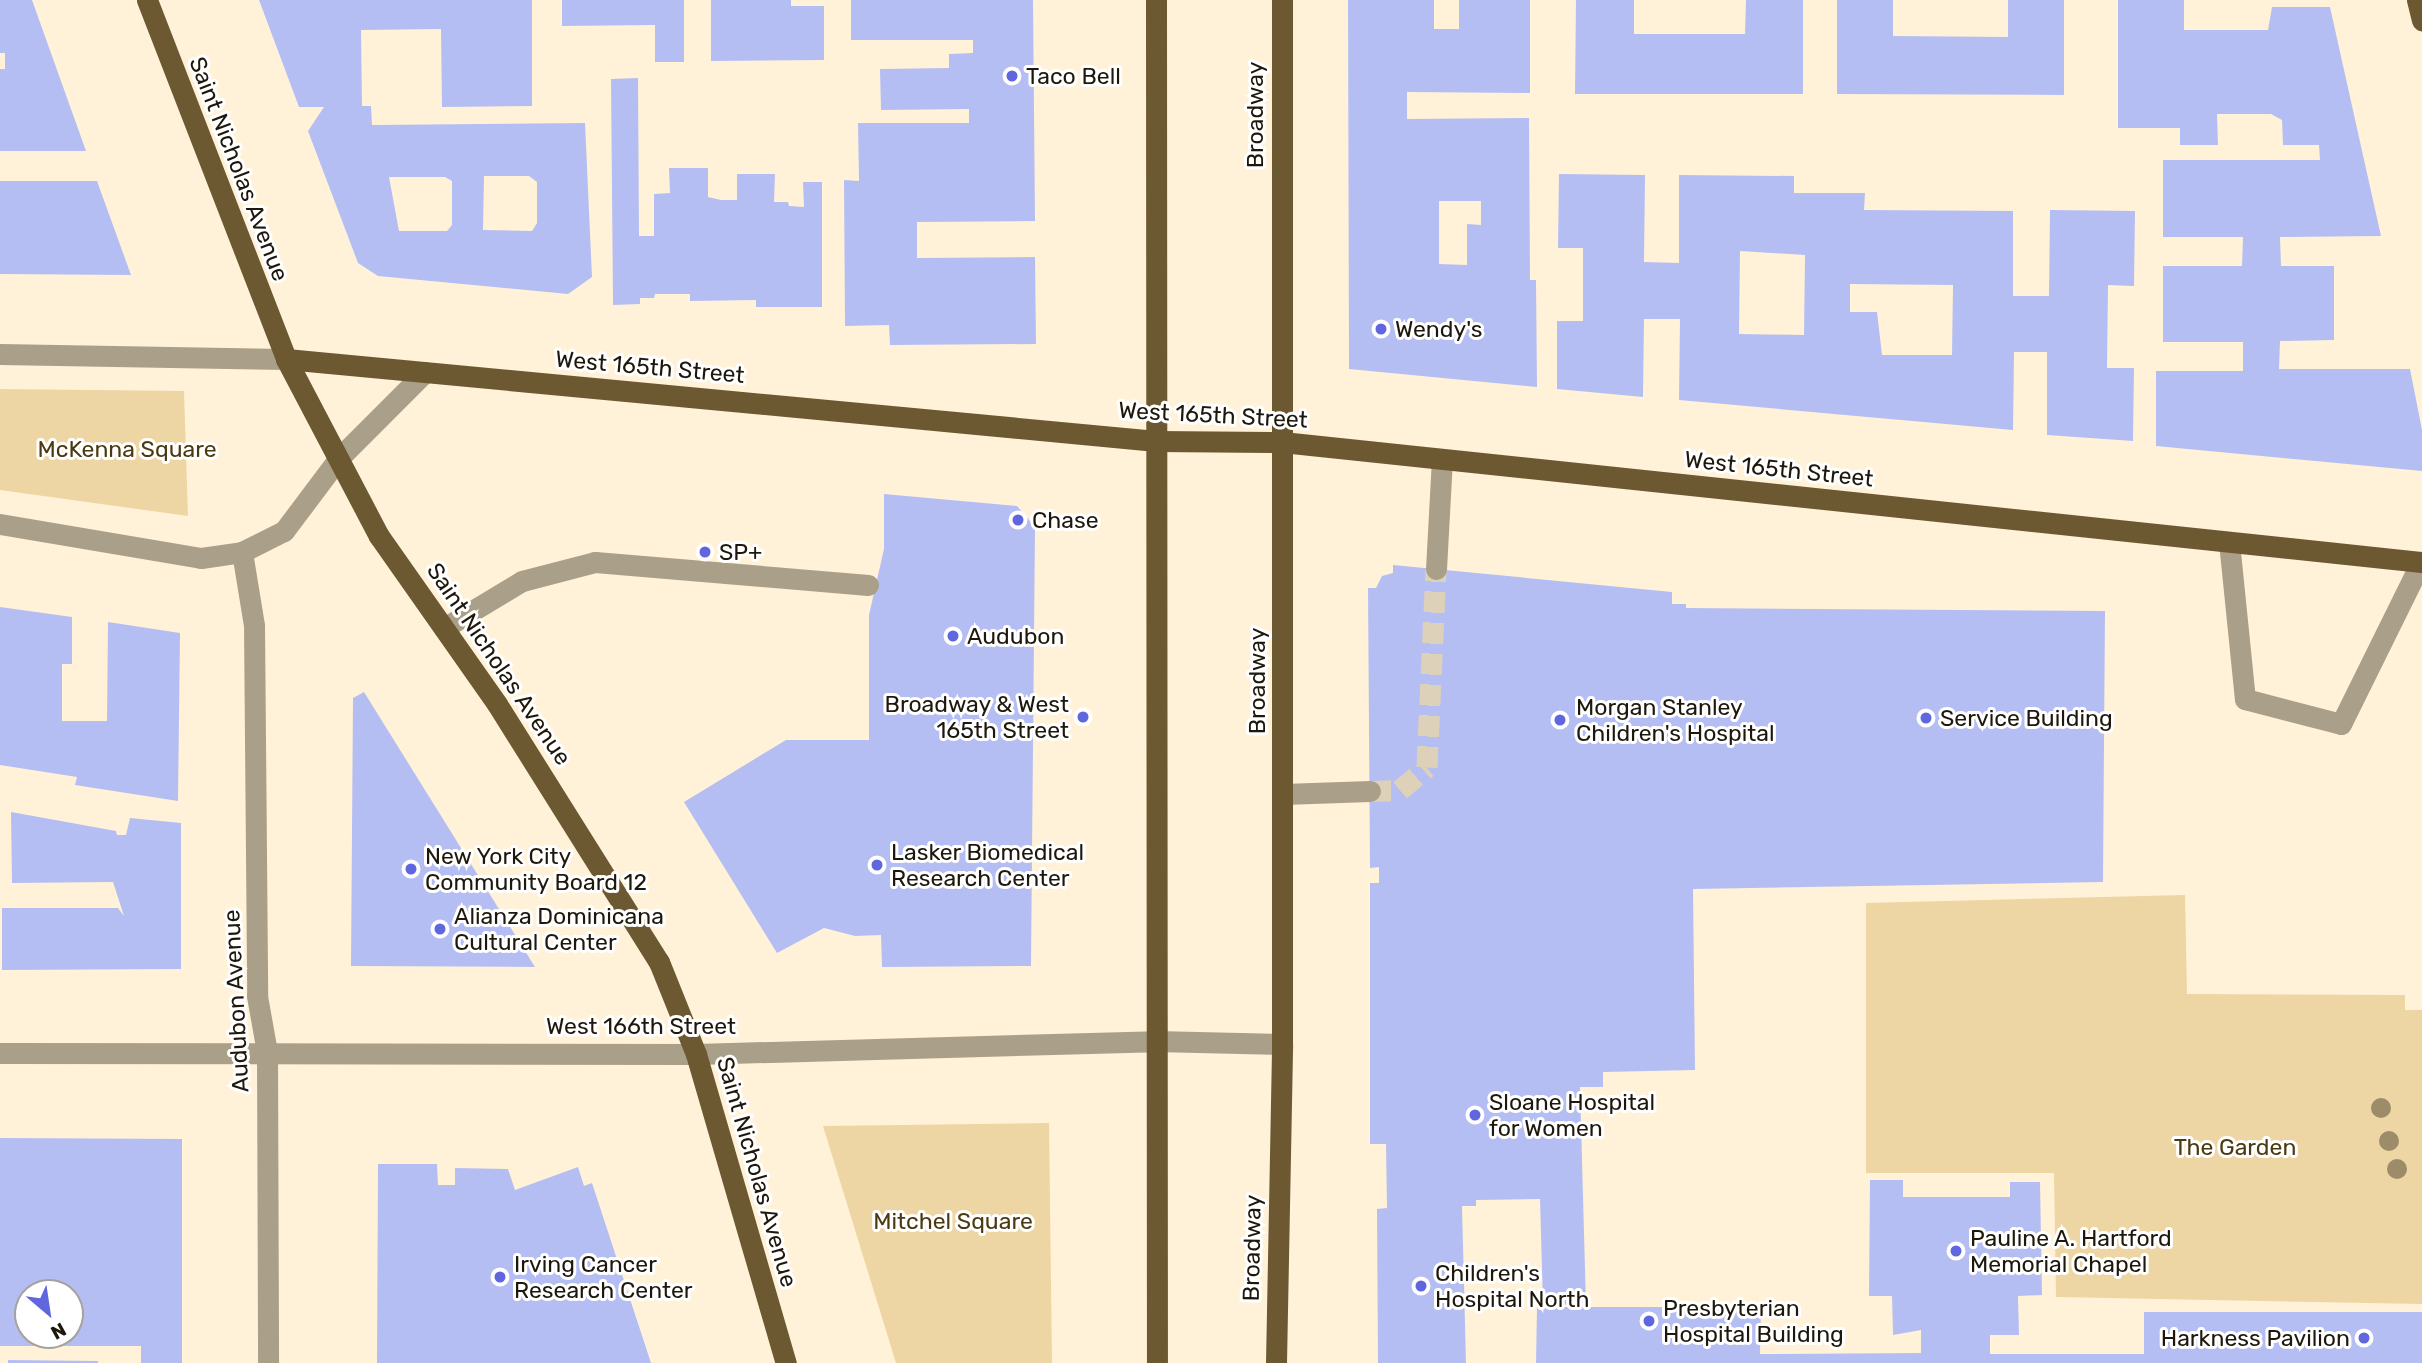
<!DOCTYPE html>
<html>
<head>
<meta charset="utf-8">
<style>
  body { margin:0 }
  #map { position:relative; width:2422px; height:1363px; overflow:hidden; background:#fff2d9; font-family:Rubik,sans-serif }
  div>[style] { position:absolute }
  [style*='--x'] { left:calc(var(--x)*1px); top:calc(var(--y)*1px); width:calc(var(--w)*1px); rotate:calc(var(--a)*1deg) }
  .green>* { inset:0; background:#eed5a4 }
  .building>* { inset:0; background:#b5bef2 }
  .minor-tunnel>* { height:21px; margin-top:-10.5px; transform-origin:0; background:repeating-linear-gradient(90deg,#ddd1ba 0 21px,transparent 0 31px) }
  .minor>* { height:21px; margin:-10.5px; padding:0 10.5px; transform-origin:10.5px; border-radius:10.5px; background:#aa9f89 }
  .major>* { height:21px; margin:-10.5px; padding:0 10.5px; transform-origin:10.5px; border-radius:10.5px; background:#6d5931 }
  .trees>* { width:20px; height:20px; margin:-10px; border-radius:50%; background:#9c8c6a }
  .dots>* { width:19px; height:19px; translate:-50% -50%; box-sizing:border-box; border:4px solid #fff; border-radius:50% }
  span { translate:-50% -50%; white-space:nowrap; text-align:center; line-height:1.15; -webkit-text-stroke:6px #fff; paint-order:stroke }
  .poi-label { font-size:23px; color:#1d170c }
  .left { translate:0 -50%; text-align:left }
  .right { translate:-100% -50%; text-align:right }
  .street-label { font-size:23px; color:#1d170c }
  .park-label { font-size:23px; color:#4b3910 }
  .north { position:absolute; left:14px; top:1279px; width:70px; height:70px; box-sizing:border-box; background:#fff; border:2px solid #a5a29e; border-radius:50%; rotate:151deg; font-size:19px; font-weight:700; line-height:28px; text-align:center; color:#1d170c }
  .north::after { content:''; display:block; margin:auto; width:24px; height:32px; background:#6066de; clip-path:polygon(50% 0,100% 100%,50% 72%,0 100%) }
</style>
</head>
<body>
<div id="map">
  <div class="green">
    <i style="clip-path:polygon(0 389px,184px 391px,188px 516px,0 490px)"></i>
    <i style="clip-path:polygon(2185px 895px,2187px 994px,2405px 995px,2405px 1010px,2422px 1010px,2422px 1304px,2056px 1297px,2054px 1173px,1866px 1173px,1866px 903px)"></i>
    <i style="clip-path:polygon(1049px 1123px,1052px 1363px,896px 1363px,823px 1126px)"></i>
  </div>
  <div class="building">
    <i style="clip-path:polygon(0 0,32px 0,86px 151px,0 151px,0 69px,5px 69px,5px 53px,0 53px)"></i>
    <i style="clip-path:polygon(evenodd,259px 0,532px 0,532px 106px,442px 107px,441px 29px,361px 30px,362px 106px,371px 106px,372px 125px,585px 123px,592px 277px,568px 294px,378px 276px,358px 263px,308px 131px,324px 107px,299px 107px,259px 0,484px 176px,529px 176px,537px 182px,537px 223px,532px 231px,483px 230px,484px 176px,259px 0,389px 177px,445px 177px,452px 181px,452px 225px,447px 231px,399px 231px,389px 177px)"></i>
    <i style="clip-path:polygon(562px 0,684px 0,684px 62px,655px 62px,655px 25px,562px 26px)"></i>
    <i style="clip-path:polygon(711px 0,791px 0,791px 6px,824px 6px,824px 60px,711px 61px)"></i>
    <i style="clip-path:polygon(851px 0,1033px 0,1035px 221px,917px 222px,917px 258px,1035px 257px,1036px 344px,890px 345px,889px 325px,845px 326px,844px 180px,859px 181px,858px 123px,969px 123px,969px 109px,881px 110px,880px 69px,949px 68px,949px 54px,973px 53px,973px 40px,851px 40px)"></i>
    <i style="clip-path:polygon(evenodd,1348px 0,1434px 0,1434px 29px,1459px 29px,1459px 0,1530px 0,1530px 93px,1407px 92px,1407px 119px,1529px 118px,1530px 280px,1536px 280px,1537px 387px,1349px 369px,1348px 0,1439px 201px,1481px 201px,1481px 225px,1467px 224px,1467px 265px,1439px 264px,1439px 201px)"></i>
    <i style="clip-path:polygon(1576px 0,1634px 0,1634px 34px,1745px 34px,1746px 0,1803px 0,1803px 94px,1575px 94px)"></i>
    <i style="clip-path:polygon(1837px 0,1893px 0,1893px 36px,2008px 37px,2008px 0,2064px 0,2064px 95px,1837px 94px)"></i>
    <i style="clip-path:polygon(2118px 0,2184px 0,2184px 30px,2268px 30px,2272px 7px,2330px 7px,2381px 236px,2280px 237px,2281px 266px,2334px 266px,2334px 340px,2280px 341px,2279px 369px,2410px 369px,2422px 430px,2422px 471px,2156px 446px,2156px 371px,2243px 371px,2243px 342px,2163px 342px,2163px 266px,2242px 266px,2243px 237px,2163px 237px,2163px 160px,2320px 160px,2319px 145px,2283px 145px,2282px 120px,2271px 114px,2217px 114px,2218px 145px,2180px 145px,2180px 128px,2118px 128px)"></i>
    <i style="clip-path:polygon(638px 78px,639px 236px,654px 236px,654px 194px,670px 193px,669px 168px,708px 168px,708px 197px,721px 200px,737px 200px,737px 174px,775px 174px,774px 202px,788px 202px,789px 206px,804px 207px,803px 182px,822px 182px,822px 307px,756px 307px,756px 300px,690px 301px,690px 294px,655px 294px,654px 298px,640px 298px,640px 304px,613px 305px,611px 79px)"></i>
    <i style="clip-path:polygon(evenodd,1559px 174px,1645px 175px,1644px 262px,1679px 263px,1679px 175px,1794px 176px,1794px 193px,1865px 193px,1864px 210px,2013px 211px,2013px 296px,2049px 296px,2050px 210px,2135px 211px,2134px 286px,2108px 285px,2107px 368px,2134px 368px,2133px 441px,2047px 435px,2047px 352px,2014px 352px,2013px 430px,1679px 400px,1680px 319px,1644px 319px,1643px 397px,1557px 389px,1557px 321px,1583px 321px,1583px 248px,1558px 248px,1559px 174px,1740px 251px,1805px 255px,1804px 335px,1739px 334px,1740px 251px,1559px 174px,1850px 284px,1953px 285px,1952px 355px,1882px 355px,1877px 312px,1850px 312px,1850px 284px)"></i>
    <i style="clip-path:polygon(0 181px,97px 181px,131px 275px,0 274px)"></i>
    <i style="clip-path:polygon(884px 494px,1017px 506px,1035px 527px,1031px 966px,882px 967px,881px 935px,855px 936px,824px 928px,777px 953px,684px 802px,786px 740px,869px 740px,869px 615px,884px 549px)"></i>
    <i style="clip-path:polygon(1393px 565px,1672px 592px,1672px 604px,1686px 604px,1686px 608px,2105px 611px,2103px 882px,1693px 889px,1695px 1070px,1603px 1072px,1603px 1087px,1580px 1087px,1586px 1305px,1543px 1304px,1540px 1199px,1476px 1200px,1476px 1206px,1462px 1206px,1466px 1363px,1378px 1363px,1377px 1209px,1387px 1208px,1386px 1144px,1370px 1144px,1370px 883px,1379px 883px,1379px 867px,1370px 868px,1368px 588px,1376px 588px,1382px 576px,1393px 573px)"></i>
    <i style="clip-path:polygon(0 607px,72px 617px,72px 664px,62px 664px,62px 721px,107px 721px,108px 622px,180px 633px,178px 801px,75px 785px,77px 777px,0 765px)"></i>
    <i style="clip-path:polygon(364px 692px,535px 967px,351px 966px,353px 698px)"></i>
    <i style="clip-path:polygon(11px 812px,116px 831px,117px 835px,126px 835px,130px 818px,181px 823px,181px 969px,2px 970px,2px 908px,118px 908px,124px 916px,113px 882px,12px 883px)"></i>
    <i style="clip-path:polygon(evenodd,0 1138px,182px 1139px,182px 1363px,141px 1363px,141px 1346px,0 1346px,0 1138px,28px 1293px,70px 1293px,70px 1335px,28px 1335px,28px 1293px)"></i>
    <i style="clip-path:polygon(378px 1164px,437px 1164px,438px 1185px,455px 1185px,455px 1168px,508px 1169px,515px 1190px,578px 1167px,584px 1186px,592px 1183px,651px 1363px,377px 1363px)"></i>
    <i style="clip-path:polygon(1870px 1180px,1903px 1180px,1903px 1197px,2010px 1197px,2010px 1182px,2040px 1182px,2042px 1295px,2018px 1296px,2019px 1335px,1990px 1335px,1990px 1354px,2144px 1354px,2144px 1312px,2422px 1312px,2422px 1363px,1536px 1363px,1537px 1307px,1761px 1307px,1760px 1354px,1921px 1353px,1921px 1330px,1893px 1335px,1892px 1296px,1869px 1296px)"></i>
    <i style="clip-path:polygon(8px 1360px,98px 1361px,98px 1363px,8px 1363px)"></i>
  </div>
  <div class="minor-tunnel">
    <i style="--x:1370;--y:791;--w:30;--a:-2"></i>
    <i style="--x:1400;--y:790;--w:35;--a:-40"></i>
    <i style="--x:1427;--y:767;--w:198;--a:-87.4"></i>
  </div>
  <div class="minor">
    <i style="--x:0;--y:354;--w:286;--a:1"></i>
    <i style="--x:0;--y:524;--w:204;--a:9.6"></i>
    <i style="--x:201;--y:558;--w:41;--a:-8.3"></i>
    <i style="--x:242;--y:552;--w:47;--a:-26.6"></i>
    <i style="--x:284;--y:531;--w:90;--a:-53.1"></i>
    <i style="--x:338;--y:459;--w:123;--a:-45"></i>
    <i style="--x:2229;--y:542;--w:158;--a:84.2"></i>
    <i style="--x:2245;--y:699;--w:99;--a:14.6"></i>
    <i style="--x:2341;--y:724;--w:181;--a:-63.7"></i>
    <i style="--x:242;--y:552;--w:74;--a:80.7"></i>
    <i style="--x:254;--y:625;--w:371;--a:89.5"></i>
    <i style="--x:257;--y:996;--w:57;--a:79.9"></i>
    <i style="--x:267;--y:1052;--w:311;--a:89.8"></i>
    <i style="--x:1436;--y:569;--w:110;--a:-86.9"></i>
    <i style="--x:444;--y:628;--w:91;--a:-31.1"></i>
    <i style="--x:522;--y:581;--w:75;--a:-14.6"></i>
    <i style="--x:595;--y:562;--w:274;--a:4.8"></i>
    <i style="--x:1283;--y:794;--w:87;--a:-2"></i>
    <i style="--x:0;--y:1053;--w:696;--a:0.08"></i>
    <i style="--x:696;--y:1054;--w:459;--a:-1.6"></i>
    <i style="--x:1155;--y:1041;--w:127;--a:1.4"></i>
  </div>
  <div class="major">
    <i style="--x:147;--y:0;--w:385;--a:68.8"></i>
    <i style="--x:286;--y:359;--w:200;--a:62.3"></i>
    <i style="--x:379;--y:536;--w:205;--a:54.9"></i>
    <i style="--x:497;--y:704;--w:305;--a:57.9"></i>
    <i style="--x:659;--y:962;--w:99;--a:68.1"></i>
    <i style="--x:696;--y:1054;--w:322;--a:73.8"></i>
    <i style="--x:1156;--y:0;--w:1363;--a:89.96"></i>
    <i style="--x:2417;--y:0;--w:21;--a:76"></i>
    <i style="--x:286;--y:359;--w:874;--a:5.38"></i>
    <i style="--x:1156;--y:441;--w:126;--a:0.5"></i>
    <i style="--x:1282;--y:442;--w:1146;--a:6.01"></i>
    <i style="--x:1276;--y:1363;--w:319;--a:-88.9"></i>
    <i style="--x:1282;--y:1044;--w:1044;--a:-90"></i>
  </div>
  <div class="trees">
    <i style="left:2381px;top:1108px"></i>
    <i style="left:2389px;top:1141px"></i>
    <i style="left:2397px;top:1169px"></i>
  </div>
  <div class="dots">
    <i style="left:1012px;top:76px;background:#6066de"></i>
    <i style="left:1381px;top:329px;background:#6066de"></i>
    <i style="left:1018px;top:520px;background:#6066de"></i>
    <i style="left:705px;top:552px;background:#6066de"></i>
    <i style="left:953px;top:636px;background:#6066de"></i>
    <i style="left:1083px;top:717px;background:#6066de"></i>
    <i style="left:1926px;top:718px;background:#6066de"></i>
    <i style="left:1560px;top:720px;background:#6066de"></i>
    <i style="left:877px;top:865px;background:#6066de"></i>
    <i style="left:411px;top:869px;background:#6066de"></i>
    <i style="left:440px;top:929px;background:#6066de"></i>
    <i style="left:1475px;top:1115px;background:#6066de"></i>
    <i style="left:1956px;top:1251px;background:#6066de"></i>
    <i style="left:500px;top:1277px;background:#6066de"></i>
    <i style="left:1421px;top:1286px;background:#6066de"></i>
    <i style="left:1649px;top:1321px;background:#6066de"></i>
    <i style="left:2364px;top:1338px;background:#6066de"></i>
  </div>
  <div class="poi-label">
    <span class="left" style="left:1026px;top:76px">Taco Bell</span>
    <span class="left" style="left:1395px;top:329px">Wendy's</span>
    <span class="left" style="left:1032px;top:520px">Chase</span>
    <span class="left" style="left:719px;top:552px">SP+</span>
    <span class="left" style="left:967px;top:636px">Audubon</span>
    <span class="right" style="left:1069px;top:717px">Broadway &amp; West<br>165th Street</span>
    <span class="left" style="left:1576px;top:720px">Morgan Stanley<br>Children's Hospital</span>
    <span class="left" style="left:1940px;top:718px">Service Building</span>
    <span class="left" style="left:891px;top:865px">Lasker Biomedical<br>Research Center</span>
    <span class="left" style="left:425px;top:869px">New York City<br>Community Board 12</span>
    <span class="left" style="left:454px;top:929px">Alianza Dominicana<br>Cultural Center</span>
    <span class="left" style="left:1489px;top:1115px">Sloane Hospital<br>for Women</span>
    <span class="left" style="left:1970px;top:1251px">Pauline A. Hartford<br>Memorial Chapel</span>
    <span class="left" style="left:514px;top:1277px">Irving Cancer<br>Research Center</span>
    <span class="left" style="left:1435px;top:1286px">Children's<br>Hospital North</span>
    <span class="left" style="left:1663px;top:1321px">Presbyterian<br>Hospital Building</span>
    <span class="right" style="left:2350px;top:1338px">Harkness Pavilion</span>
  </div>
  <div class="street-label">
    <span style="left:1255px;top:115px;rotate:-90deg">Broadway</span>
    <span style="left:239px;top:169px;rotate:69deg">Saint Nicholas Avenue</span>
    <span style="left:650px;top:367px;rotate:5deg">West 165th Street</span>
    <span style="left:1213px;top:415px;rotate:3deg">West 165th Street</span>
    <span style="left:1779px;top:469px;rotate:6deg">West 165th Street</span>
    <span style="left:499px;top:664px;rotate:56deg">Saint Nicholas Avenue</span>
    <span style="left:1257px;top:681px;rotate:-90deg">Broadway</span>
    <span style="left:236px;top:1001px;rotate:-93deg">Audubon Avenue</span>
    <span style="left:641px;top:1026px">West 166th Street</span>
    <span style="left:757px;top:1172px;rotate:74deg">Saint Nicholas Avenue</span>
    <span style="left:1252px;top:1248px;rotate:-89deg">Broadway</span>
  </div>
  <div class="park-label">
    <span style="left:127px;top:449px">McKenna Square</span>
    <span style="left:2235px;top:1147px">The Garden</span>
    <span style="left:953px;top:1221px">Mitchel Square</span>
  </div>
  <div class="north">N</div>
</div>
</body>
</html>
